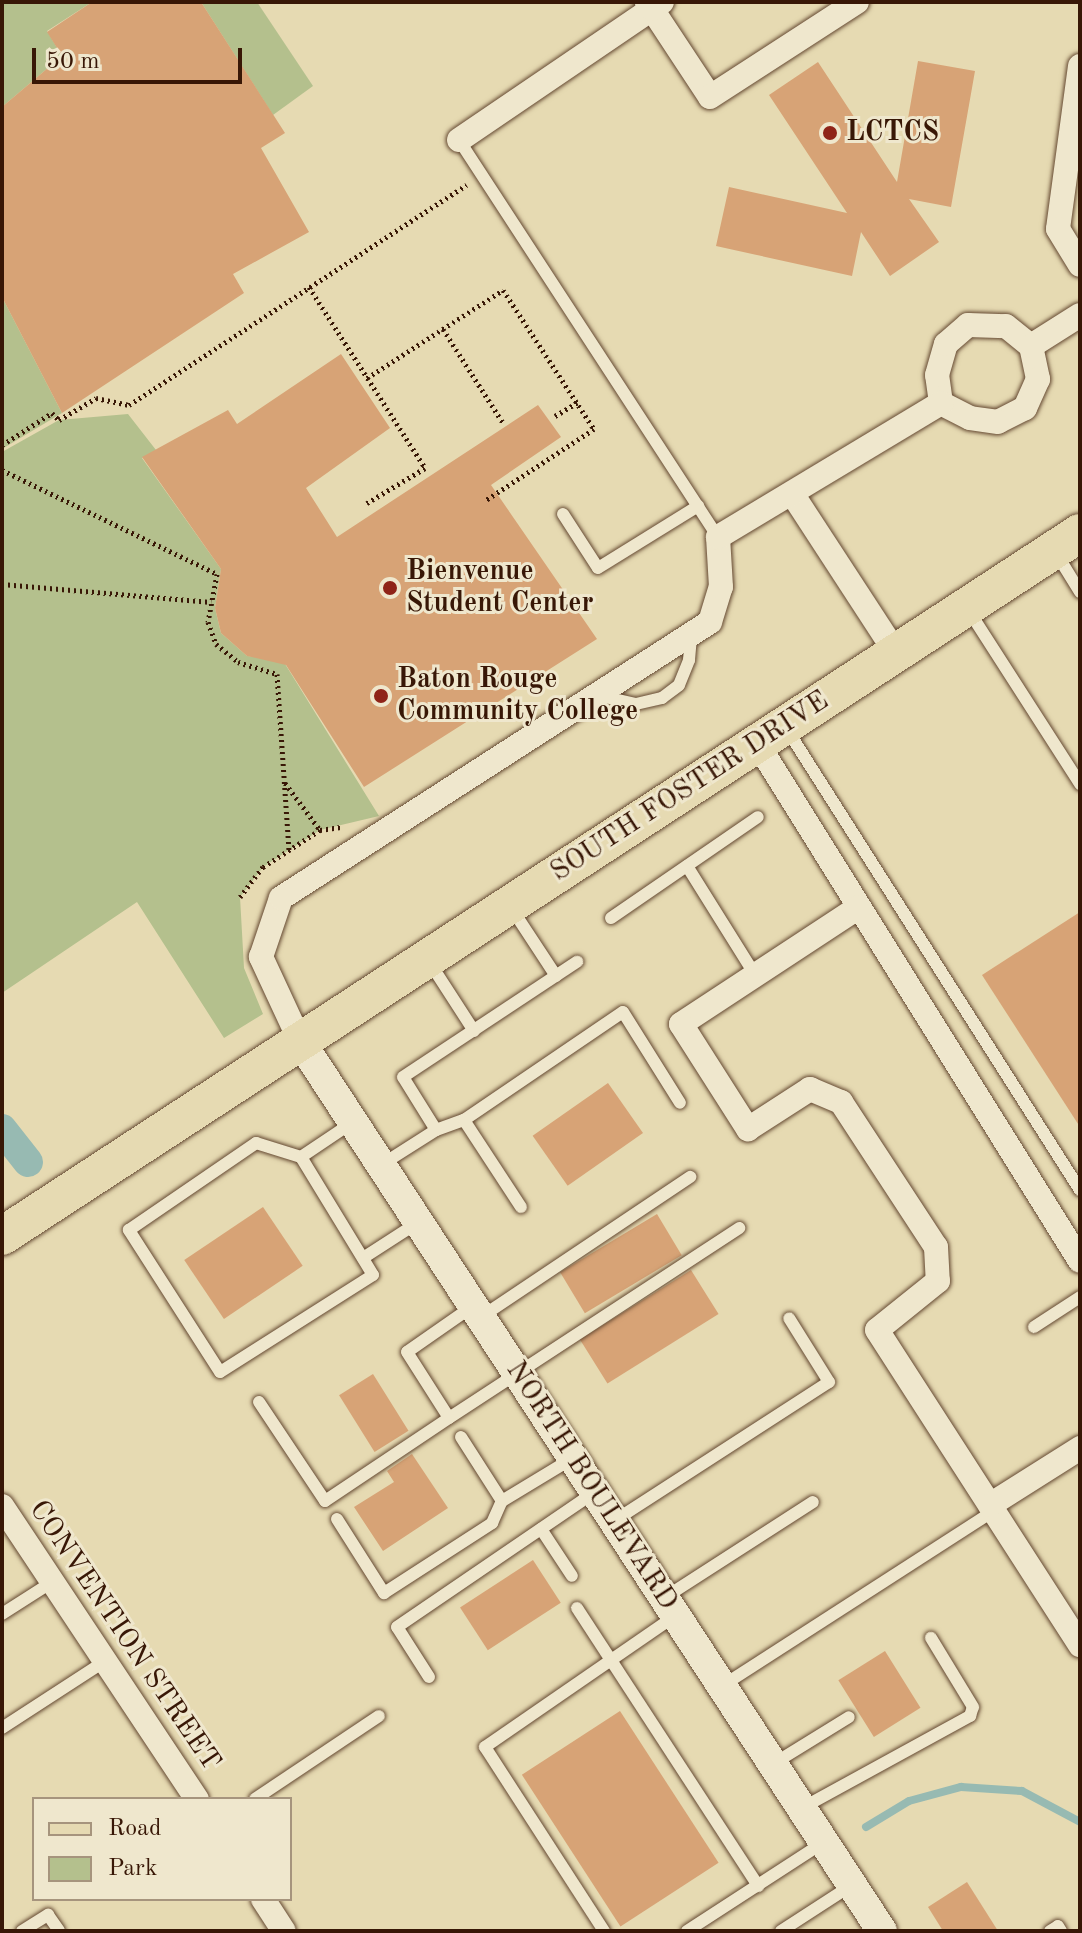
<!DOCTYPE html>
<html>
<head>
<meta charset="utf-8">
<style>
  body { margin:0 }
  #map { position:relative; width:1082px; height:1933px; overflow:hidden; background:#e6dab2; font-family:"Old Standard TT",serif }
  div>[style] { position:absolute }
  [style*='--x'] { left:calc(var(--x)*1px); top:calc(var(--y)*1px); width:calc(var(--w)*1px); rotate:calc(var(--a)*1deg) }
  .green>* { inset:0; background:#b4c08d }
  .stream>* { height:8px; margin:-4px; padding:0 4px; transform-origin:4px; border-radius:4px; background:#97bab2 }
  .canal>* { height:30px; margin:-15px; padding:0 15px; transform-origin:15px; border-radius:15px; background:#97bab2 }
  .building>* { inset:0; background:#d7a376; transform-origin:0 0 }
  .path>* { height:5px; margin-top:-2.5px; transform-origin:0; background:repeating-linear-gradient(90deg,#381706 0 2px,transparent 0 6px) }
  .roads { filter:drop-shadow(0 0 2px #644831) drop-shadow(0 0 2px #644831) }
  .service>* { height:12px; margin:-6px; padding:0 6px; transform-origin:6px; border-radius:6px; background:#efe7cd }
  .minor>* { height:24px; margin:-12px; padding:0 12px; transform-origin:12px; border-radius:12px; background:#efe7cd }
  .tertiary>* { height:30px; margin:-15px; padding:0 15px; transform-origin:15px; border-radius:15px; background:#efe7cd }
  .primary>* { height:38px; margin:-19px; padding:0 19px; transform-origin:19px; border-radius:19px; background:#e6dab2 }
  .dots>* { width:22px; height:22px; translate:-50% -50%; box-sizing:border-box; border:4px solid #efe7cd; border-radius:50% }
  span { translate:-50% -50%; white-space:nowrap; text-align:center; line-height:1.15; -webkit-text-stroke:6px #efe7cd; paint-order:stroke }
  .poi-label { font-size:28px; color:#381706; font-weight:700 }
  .left { translate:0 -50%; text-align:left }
  .street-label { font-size:28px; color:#381706 }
  .frame { position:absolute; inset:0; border:4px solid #381706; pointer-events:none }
  .legend { position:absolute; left:32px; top:1797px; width:260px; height:104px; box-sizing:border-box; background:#efe7cd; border:2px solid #a6947d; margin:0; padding:10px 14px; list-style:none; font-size:24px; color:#381706 }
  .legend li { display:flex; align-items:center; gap:16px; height:40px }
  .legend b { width:40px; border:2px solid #a6947d }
  .scale { position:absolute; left:32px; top:48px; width:210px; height:36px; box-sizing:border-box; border:4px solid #381706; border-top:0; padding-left:10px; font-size:24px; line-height:28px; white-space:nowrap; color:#381706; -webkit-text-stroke:6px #efe7cd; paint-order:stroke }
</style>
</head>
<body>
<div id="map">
  <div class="green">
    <i style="clip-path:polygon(2px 2px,92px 2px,47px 31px,62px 56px,2px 107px)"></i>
    <i style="clip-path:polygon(201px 2px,257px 2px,313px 86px,273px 115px)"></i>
    <i style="clip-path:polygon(2px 297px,62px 413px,2px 449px)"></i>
    <i style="clip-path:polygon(128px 414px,156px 450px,142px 458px,221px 569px,215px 608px,221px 633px,247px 656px,282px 659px,379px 816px,320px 830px,263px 867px,240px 897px,244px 968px,263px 1014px,224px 1038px,137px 902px,2px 993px,2px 452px,59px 420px)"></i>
  </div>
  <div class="stream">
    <i style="--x:866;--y:1827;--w:50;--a:-31.2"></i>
    <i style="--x:909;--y:1801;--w:54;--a:-15.1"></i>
    <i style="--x:961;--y:1787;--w:61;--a:3.8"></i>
    <i style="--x:1022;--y:1791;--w:66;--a:28.1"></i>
  </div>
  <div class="canal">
    <i style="--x:2;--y:1129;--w:42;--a:51.8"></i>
  </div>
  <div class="building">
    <i style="clip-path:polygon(92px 2px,201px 2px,285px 133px,261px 148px,309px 232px,233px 274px,244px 293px,62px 413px,2px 297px,2px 107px,62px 56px,47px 32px)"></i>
    <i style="clip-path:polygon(918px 61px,975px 71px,951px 207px,909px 199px,939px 242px,890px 276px,861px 232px,852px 276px,716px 246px,729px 187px,847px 213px,769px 95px,818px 62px,897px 182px)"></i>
    <i style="clip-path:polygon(341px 354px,390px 428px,306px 488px,337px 537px,538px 405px,561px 437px,491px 485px,597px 639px,364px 787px,286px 665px,247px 656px,221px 633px,215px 608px,221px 569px,142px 457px,228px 410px,237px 424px)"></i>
    <i style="clip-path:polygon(1080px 912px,1080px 1127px,982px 975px)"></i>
    <i style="left:608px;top:1083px;width:61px;height:92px;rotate:55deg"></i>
    <i style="left:263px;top:1207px;width:71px;height:95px;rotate:56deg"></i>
    <i style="left:657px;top:1214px;width:48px;height:113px;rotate:59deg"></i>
    <i style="left:691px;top:1270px;width:52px;height:131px;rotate:58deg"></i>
    <i style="left:373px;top:1374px;width:67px;height:40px;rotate:58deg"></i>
    <i style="clip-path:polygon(412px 1454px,448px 1508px,383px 1551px,354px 1507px,394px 1482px,387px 1471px)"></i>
    <i style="left:533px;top:1560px;width:51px;height:87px;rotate:57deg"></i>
    <i style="left:885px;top:1651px;width:67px;height:55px;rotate:58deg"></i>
    <i style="left:620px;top:1711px;width:181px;height:117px;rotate:57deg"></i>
    <i style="clip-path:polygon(967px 1882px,998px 1931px,943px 1931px,928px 1907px)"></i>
  </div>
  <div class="path">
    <i style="--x:309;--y:287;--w:215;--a:57.3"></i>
    <i style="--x:425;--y:468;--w:68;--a:148.9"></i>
    <i style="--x:443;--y:329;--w:112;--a:57.4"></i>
    <i style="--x:367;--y:378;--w:162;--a:-32.9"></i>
    <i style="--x:503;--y:290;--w:166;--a:56.8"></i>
    <i style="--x:594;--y:429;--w:129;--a:146.7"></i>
    <i style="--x:555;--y:416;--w:26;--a:-31"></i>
    <i style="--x:2;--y:445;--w:59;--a:-32.6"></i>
    <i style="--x:52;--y:413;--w:10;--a:45"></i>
    <i style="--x:59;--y:420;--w:43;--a:-30.7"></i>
    <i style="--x:96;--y:398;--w:34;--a:12"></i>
    <i style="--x:129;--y:405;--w:403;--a:-33.1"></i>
    <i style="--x:2;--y:470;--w:239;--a:25.8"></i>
    <i style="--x:217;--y:574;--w:49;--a:100.6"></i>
    <i style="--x:208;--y:622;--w:23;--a:70"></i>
    <i style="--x:216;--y:644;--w:28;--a:39"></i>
    <i style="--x:238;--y:662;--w:41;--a:17.1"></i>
    <i style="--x:277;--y:674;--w:176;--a:86.1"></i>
    <i style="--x:2;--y:584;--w:210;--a:4.9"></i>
    <i style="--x:285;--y:783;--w:59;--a:53.3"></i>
    <i style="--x:240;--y:897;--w:38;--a:-53"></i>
    <i style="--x:263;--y:867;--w:68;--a:-33"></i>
    <i style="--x:320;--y:830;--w:21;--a:-8"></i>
  </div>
  <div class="roads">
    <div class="service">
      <i style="--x:459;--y:140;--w:474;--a:56.9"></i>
      <i style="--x:563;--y:514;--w:64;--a:57.1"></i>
      <i style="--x:598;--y:568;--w:118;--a:-31.8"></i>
      <i style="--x:1056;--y:553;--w:46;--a:58.4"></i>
      <i style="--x:969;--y:611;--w:206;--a:57.3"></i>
      <i style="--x:596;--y:695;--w:41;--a:12.7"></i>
      <i style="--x:636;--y:704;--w:27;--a:-13"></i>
      <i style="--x:662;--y:698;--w:21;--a:-37"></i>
      <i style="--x:679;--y:685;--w:27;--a:-68"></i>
      <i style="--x:689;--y:660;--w:25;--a:-85"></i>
      <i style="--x:788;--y:731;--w:544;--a:57.54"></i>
      <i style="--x:687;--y:866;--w:128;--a:58"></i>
      <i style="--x:512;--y:909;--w:80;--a:56.7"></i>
      <i style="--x:611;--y:918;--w:178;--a:-34.5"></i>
      <i style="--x:430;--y:963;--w:81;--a:57.1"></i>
      <i style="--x:464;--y:1120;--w:192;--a:-34.2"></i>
      <i style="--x:623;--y:1012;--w:107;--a:57.9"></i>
      <i style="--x:436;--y:1130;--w:30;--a:-20"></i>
      <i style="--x:464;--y:1120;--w:104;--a:56.8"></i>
      <i style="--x:301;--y:1157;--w:138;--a:58.6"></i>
      <i style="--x:373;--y:1275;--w:181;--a:147.6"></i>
      <i style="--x:220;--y:1372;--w:169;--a:-122.7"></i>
      <i style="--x:129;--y:1230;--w:154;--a:-34.4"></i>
      <i style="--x:256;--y:1143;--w:47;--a:17.3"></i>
      <i style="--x:301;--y:1157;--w:63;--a:-33.9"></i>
      <i style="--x:381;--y:1165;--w:65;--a:-32.5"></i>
      <i style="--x:436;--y:1130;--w:62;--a:-121.9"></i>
      <i style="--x:403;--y:1077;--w:209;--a:-33.5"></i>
      <i style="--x:363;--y:1258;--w:64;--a:-32.9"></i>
      <i style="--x:473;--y:1306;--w:80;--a:145.1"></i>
      <i style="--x:407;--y:1352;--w:78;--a:57.5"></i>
      <i style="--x:449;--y:1418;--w:347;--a:-33.2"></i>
      <i style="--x:481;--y:1317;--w:252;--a:-33.8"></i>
      <i style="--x:1034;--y:1327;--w:55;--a:-33.1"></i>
      <i style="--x:259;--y:1402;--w:119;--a:56.3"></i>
      <i style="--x:325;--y:1501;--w:149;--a:-33.8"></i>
      <i style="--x:461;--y:1437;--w:76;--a:57.4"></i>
      <i style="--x:502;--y:1501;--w:83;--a:-31.2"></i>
      <i style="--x:337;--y:1519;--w:88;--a:57.6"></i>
      <i style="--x:384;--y:1593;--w:129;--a:-32.9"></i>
      <i style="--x:492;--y:1523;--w:24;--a:-66"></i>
      <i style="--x:614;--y:1521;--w:256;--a:-32.9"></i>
      <i style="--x:829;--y:1382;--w:75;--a:-122"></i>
      <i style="--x:541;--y:1529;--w:56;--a:56.6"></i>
      <i style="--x:664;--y:1598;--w:177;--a:-32.8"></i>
      <i style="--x:577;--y:1608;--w:332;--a:56.9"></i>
      <i style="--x:2;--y:1614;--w:59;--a:-32.6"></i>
      <i style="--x:429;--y:1677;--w:59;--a:-122.6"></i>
      <i style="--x:397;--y:1627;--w:240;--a:-34.3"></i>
      <i style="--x:722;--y:1686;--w:323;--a:-32.8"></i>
      <i style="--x:2;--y:1728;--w:123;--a:-33"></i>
      <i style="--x:773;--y:1764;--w:89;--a:-31.7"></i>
      <i style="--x:255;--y:1799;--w:149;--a:-33.8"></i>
      <i style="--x:802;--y:1808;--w:192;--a:-28.7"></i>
      <i style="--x:970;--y:1716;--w:9;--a:-72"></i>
      <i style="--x:973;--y:1707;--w:81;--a:-121.3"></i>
      <i style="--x:22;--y:1931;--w:31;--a:-32"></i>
      <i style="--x:48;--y:1915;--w:19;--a:55"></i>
      <i style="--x:604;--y:1931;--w:219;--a:-122.9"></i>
      <i style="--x:485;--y:1747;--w:232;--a:-34.6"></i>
      <i style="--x:687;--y:1931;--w:163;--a:-33"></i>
      <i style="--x:781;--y:1931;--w:85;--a:-32.9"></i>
      <i style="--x:1050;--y:1931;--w:9;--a:-32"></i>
      <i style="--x:1058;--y:1926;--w:6;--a:59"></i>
    </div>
    <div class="minor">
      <i style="--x:662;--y:2;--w:12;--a:145"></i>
      <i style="--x:652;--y:9;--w:105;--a:56.6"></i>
      <i style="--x:710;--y:97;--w:175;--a:-32.9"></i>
      <i style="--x:1080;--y:66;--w:164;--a:97.7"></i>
      <i style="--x:1058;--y:229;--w:42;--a:58.6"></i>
      <i style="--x:459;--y:140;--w:233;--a:-34.2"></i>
      <i style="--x:652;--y:9;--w:9;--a:-126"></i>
      <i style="--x:968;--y:325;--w:38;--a:2"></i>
      <i style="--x:1006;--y:326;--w:32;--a:39"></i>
      <i style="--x:1031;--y:346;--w:34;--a:78"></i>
      <i style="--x:1038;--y:379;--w:32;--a:114"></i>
      <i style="--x:1025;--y:408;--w:30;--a:153"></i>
      <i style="--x:998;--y:422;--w:28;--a:-172"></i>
      <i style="--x:970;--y:418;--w:33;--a:-153"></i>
      <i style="--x:941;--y:403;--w:28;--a:-98"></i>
      <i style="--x:937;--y:375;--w:32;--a:-74"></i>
      <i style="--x:946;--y:344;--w:29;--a:-41"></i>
      <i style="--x:1031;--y:346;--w:58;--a:-32.3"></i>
      <i style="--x:793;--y:495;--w:189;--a:56.9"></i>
      <i style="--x:757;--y:743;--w:610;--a:58.05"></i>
      <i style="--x:859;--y:907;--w:213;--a:146.7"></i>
      <i style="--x:681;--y:1024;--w:125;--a:57.5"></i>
      <i style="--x:748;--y:1129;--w:74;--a:-32.8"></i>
      <i style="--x:810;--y:1089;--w:34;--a:23"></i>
      <i style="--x:841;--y:1102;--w:173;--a:56.8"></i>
      <i style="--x:936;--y:1247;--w:34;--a:87"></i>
      <i style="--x:938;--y:1281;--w:78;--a:141.2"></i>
      <i style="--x:877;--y:1330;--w:375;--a:57.2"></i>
      <i style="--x:300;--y:1041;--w:93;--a:-114.9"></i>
      <i style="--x:261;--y:957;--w:62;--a:-71.3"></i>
      <i style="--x:281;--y:898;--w:510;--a:-32.76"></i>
      <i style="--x:710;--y:622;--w:37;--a:-73"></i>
      <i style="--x:721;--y:587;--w:50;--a:-93.4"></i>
      <i style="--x:718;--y:537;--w:260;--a:-31"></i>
      <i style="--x:990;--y:1505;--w:107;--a:-32.3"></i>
      <i style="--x:2;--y:1506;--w:352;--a:56.4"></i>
      <i style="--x:263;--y:1899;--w:38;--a:57"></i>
    </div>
    <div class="tertiary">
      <i style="--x:300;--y:1041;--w:1063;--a:56.82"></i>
    </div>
    <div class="primary">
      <i style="--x:2;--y:1236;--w:1287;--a:-33.11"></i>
    </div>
  </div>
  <div class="dots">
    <i style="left:830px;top:133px;background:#8f2418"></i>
    <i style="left:390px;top:588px;background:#8f2418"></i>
    <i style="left:381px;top:696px;background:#8f2418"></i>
  </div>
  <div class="poi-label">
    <span class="left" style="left:846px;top:133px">LCTCS</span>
    <span class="left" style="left:406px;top:588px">Bienvenue<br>Student Center</span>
    <span class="left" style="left:397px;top:696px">Baton Rouge<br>Community College</span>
  </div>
  <div class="street-label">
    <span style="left:690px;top:787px;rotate:-33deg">SOUTH FOSTER DRIVE</span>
    <span style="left:591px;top:1486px;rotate:57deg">NORTH BOULEVARD</span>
    <span style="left:124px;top:1636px;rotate:56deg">CONVENTION STREET</span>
  </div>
  <div class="frame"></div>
  <ul class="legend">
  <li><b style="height:10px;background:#e6dab2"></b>Road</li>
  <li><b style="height:22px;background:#b4c08d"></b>Park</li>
  </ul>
  <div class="scale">50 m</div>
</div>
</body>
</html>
